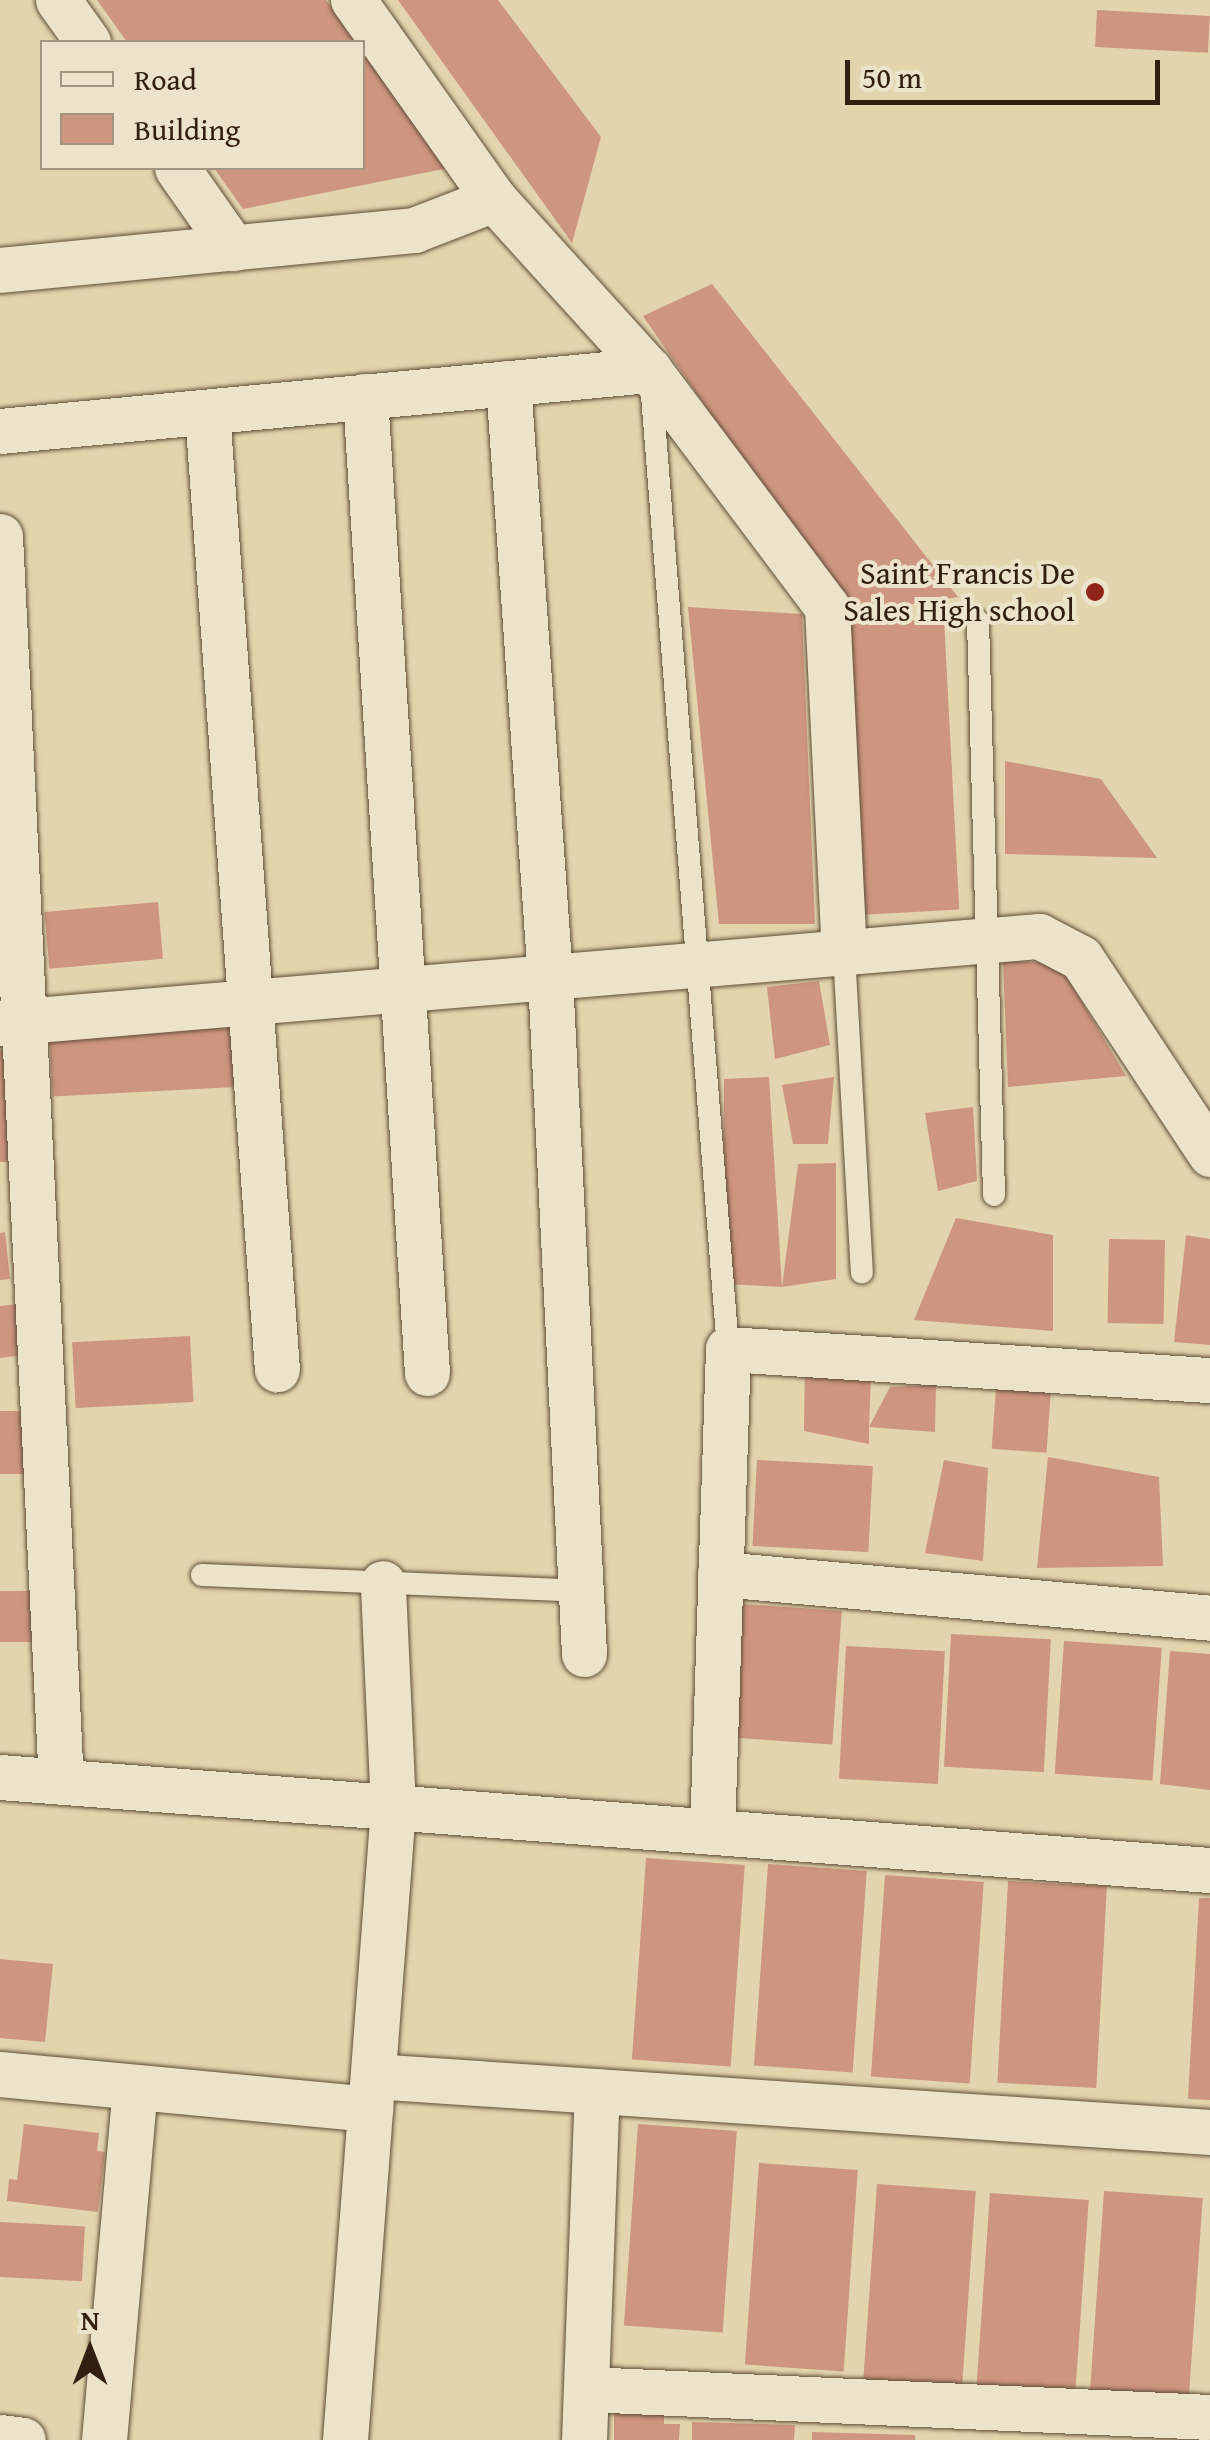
<!DOCTYPE html>
<html>
<head>
<meta charset="utf-8">
<style>
  body { margin:0 }
  #map { position:relative; width:1210px; height:2440px; overflow:hidden; background:#e2d5ad; font-family:"Gentium Book Plus",serif }
  div>[style] { position:absolute }
  [style*='--x'] { left:calc(var(--x)*1px); top:calc(var(--y)*1px); width:calc(var(--w)*1px); rotate:calc(var(--a)*1deg) }
  .building>* { inset:0; background:#ce9580; transform-origin:0 0 }
  .roads { filter:drop-shadow(0 0 2px #5f4c37) drop-shadow(0 0 2px #5f4c37) }
  .service>* { height:22px; margin:-11px; padding:0 11px; transform-origin:11px; border-radius:11px; background:#ece4ca }
  .minor>* { height:45px; margin:-22.5px; padding:0 22.5px; transform-origin:22.5px; border-radius:22.5px; background:#ece4ca }
  .dots>* { width:28px; height:28px; translate:-50% -50%; box-sizing:border-box; border:5px solid #ece4ca; border-radius:50% }
  span { translate:-50% -50%; white-space:nowrap; text-align:center; line-height:1.15; -webkit-text-stroke:8px #ece4ca; paint-order:stroke }
  .poi-label { font-size:32px; color:#331f10 }
  .right { translate:-100% -50%; text-align:right }
  .legend { position:absolute; left:40px; top:40px; width:325px; height:130px; box-sizing:border-box; background:#ece4ca; border:2px solid #a29580; margin:0; padding:12px 18px; list-style:none; font-size:30px; color:#331f10 }
  .legend li { display:flex; align-items:center; gap:20px; height:50px }
  .legend b { width:50px; border:2px solid #a29580 }
  .north { position:absolute; left:40px; top:2300px; width:100px; height:100px; -webkit-text-stroke:8px #ece4ca; paint-order:stroke; rotate:0deg; font-size:28px; font-weight:700; line-height:40px; text-align:center; color:#331f10 }
  .north::after { content:''; display:block; margin:auto; width:35px; height:45px; background:#331f10; clip-path:polygon(50% 0,100% 100%,50% 72%,0 100%) }
  .scale { position:absolute; left:845px; top:60px; width:315px; height:45px; box-sizing:border-box; border:5px solid #331f10; border-top:0; padding-left:12px; font-size:30px; line-height:35px; white-space:nowrap; color:#331f10; -webkit-text-stroke:8px #ece4ca; paint-order:stroke }
</style>
</head>
<body>
<div id="map">
  <div class="building">
    <i style="clip-path:polygon(97px 0,326px 0,357px 42px,127px 42px)"></i>
    <i style="clip-path:polygon(398px 0,498px 0,601px 137px,572px 243px)"></i>
    <i style="left:1097px;top:10px;width:113px;height:37px;rotate:3deg"></i>
    <i style="clip-path:polygon(362px 50px,449px 168px,243px 209px,214px 168px,362px 168px)"></i>
    <i style="clip-path:polygon(712px 284px,958px 597px,849px 614px,643px 316px)"></i>
    <i style="clip-path:polygon(688px 607px,802px 614px,815px 924px,719px 924px)"></i>
    <i style="left:944px;top:619px;width:291px;height:96px;rotate:87deg"></i>
    <i style="clip-path:polygon(1005px 761px,1101px 779px,1157px 858px,1005px 854px)"></i>
    <i style="left:158px;top:902px;width:57px;height:114px;rotate:85deg"></i>
    <i style="clip-path:polygon(1003px 961px,1059px 963px,1126px 1076px,1008px 1087px)"></i>
    <i style="clip-path:polygon(819px 981px,830px 1045px,775px 1059px,767px 987px)"></i>
    <i style="left:232px;top:1020px;width:67px;height:183px;rotate:87deg"></i>
    <i style="clip-path:polygon(0 1050px,9px 1050px,14px 1162px,0 1162px)"></i>
    <i style="clip-path:polygon(769px 1077px,782px 1287px,798px 1164px,836px 1163px,836px 1279px,782px 1287px,723px 1284px,724px 1079px)"></i>
    <i style="clip-path:polygon(834px 1077px,828px 1144px,793px 1144px,782px 1085px)"></i>
    <i style="clip-path:polygon(973px 1107px,977px 1181px,938px 1191px,925px 1113px)"></i>
    <i style="clip-path:polygon(956px 1218px,1053px 1235px,1053px 1331px,914px 1320px)"></i>
    <i style="clip-path:polygon(5px 1232px,10px 1279px,0 1280px,0 1233px)"></i>
    <i style="clip-path:polygon(1186px 1235px,1210px 1239px,1210px 1345px,1174px 1342px)"></i>
    <i style="left:1165px;top:1240px;width:84px;height:56px;rotate:91deg"></i>
    <i style="clip-path:polygon(18px 1304px,24px 1355px,0 1358px,0 1306px)"></i>
    <i style="left:190px;top:1336px;width:66px;height:118px;rotate:87deg"></i>
    <i style="clip-path:polygon(805px 1354px,871px 1377px,869px 1427px,890px 1387px,936px 1385px,935px 1432px,869px 1427px,869px 1444px,804px 1431px)"></i>
    <i style="left:996px;top:1387px;width:55px;height:62px;rotate:4deg"></i>
    <i style="left:0;top:1411px;width:24px;height:63px"></i>
    <i style="clip-path:polygon(1048px 1457px,1159px 1477px,1163px 1566px,1037px 1568px)"></i>
    <i style="left:757px;top:1460px;width:116px;height:86px;rotate:3deg"></i>
    <i style="clip-path:polygon(944px 1460px,988px 1468px,983px 1561px,925px 1553px)"></i>
    <i style="left:0;top:1591px;width:42px;height:51px"></i>
    <i style="left:743px;top:1604px;width:99px;height:134px;rotate:4deg"></i>
    <i style="left:951px;top:1634px;width:100px;height:133px;rotate:3deg"></i>
    <i style="left:1064px;top:1641px;width:98px;height:133px;rotate:4deg"></i>
    <i style="left:846px;top:1646px;width:99px;height:133px;rotate:3deg"></i>
    <i style="clip-path:polygon(1170px 1651px,1210px 1654px,1210px 1790px,1160px 1784px)"></i>
    <i style="left:646px;top:1858px;width:99px;height:202px;rotate:4deg"></i>
    <i style="left:768px;top:1864px;width:99px;height:202px;rotate:4deg"></i>
    <i style="left:885px;top:1875px;width:99px;height:202px;rotate:4deg"></i>
    <i style="left:1008px;top:1881px;width:99px;height:202px;rotate:3deg"></i>
    <i style="clip-path:polygon(1199px 1898px,1210px 1898px,1210px 2100px,1188px 2099px)"></i>
    <i style="clip-path:polygon(0 1959px,53px 1964px,45px 2042px,0 2038px)"></i>
    <i style="clip-path:polygon(24px 2124px,99px 2133px,97px 2151px,105px 2152px,98px 2212px,7px 2201px,9px 2179px,17px 2180px)"></i>
    <i style="left:638px;top:2124px;width:99px;height:202px;rotate:4deg"></i>
    <i style="left:759px;top:2163px;width:99px;height:202px;rotate:4deg"></i>
    <i style="left:877px;top:2184px;width:99px;height:202px;rotate:4deg"></i>
    <i style="left:1104px;top:2191px;width:99px;height:202px;rotate:4deg"></i>
    <i style="left:990px;top:2193px;width:99px;height:202px;rotate:4deg"></i>
    <i style="left:0;top:2222px;width:85px;height:55px;rotate:3deg"></i>
    <i style="clip-path:polygon(664px 2411px,664px 2424px,680px 2424px,679px 2440px,614px 2440px,614px 2413px)"></i>
    <i style="clip-path:polygon(692px 2422px,795px 2425px,794px 2440px,692px 2440px)"></i>
    <i style="clip-path:polygon(812px 2432px,915px 2435px,915px 2440px,812px 2440px)"></i>
  </div>
  <div class="roads">
    <div class="service">
      <i style="--x:651;--y:383;--w:969;--a:85.44"></i>
      <i style="--x:978;--y:621;--w:574;--a:88.4"></i>
      <i style="--x:844;--y:953;--w:320;--a:86.8"></i>
      <i style="--x:202;--y:1575;--w:379;--a:2.4"></i>
    </div>
    <div class="minor">
      <i style="--x:58;--y:0;--w:52;--a:54.5"></i>
      <i style="--x:177;--y:168;--w:98;--a:55"></i>
      <i style="--x:494;--y:199;--w:231;--a:47.8"></i>
      <i style="--x:649;--y:370;--w:296;--a:53.1"></i>
      <i style="--x:827;--y:607;--w:346;--a:87.2"></i>
      <i style="--x:0;--y:270;--w:416;--a:-5.5"></i>
      <i style="--x:414;--y:230;--w:86;--a:-21.2"></i>
      <i style="--x:494;--y:199;--w:244;--a:-125.3"></i>
      <i style="--x:508;--y:383;--w:596;--a:85.96"></i>
      <i style="--x:550;--y:978;--w:677;--a:87.12"></i>
      <i style="--x:365;--y:396;--w:979;--a:86.37"></i>
      <i style="--x:207;--y:412;--w:960;--a:85.82"></i>
      <i style="--x:0;--y:431;--w:652;--a:-5.37"></i>
      <i style="--x:0;--y:536;--w:1247;--a:87.2"></i>
      <i style="--x:0;--y:1023;--w:1043;--a:-4.79"></i>
      <i style="--x:1039;--y:936;--w:47;--a:27.6"></i>
      <i style="--x:1081;--y:958;--w:235;--a:56.6"></i>
      <i style="--x:720;--y:1574;--w:492;--a:5.1"></i>
      <i style="--x:0;--y:1777;--w:1214;--a:4.4"></i>
      <i style="--x:712;--y:1832;--w:483;--a:-88.1"></i>
      <i style="--x:728;--y:1349;--w:483;--a:3.7"></i>
      <i style="--x:0;--y:2074;--w:372;--a:5.4"></i>
      <i style="--x:373;--y:2076;--w:839;--a:3.83"></i>
      <i style="--x:586;--y:2389;--w:624;--a:2.57"></i>
      <i style="--x:0;--y:2437;--w:23;--a:7"></i>
      <i style="--x:104;--y:2440;--w:354;--a:-85"></i>
      <i style="--x:345;--y:2440;--w:635;--a:-85.66"></i>
      <i style="--x:393;--y:1807;--w:224;--a:-92.6"></i>
      <i style="--x:584;--y:2440;--w:349;--a:-87.9"></i>
    </div>
  </div>
  <div class="dots">
    <i style="left:1095px;top:592px;background:#8f2418"></i>
  </div>
  <div class="poi-label">
    <span class="right" style="left:1075px;top:592px">Saint Francis De<br>Sales High school</span>
  </div>
  <ul class="legend">
  <li><b style="height:12px;background:#ece4ca"></b>Road</li>
  <li><b style="height:28px;background:#ce9580"></b>Building</li>
  </ul>
  <div class="north">N</div>
  <div class="scale">50 m</div>
</div>
</body>
</html>
